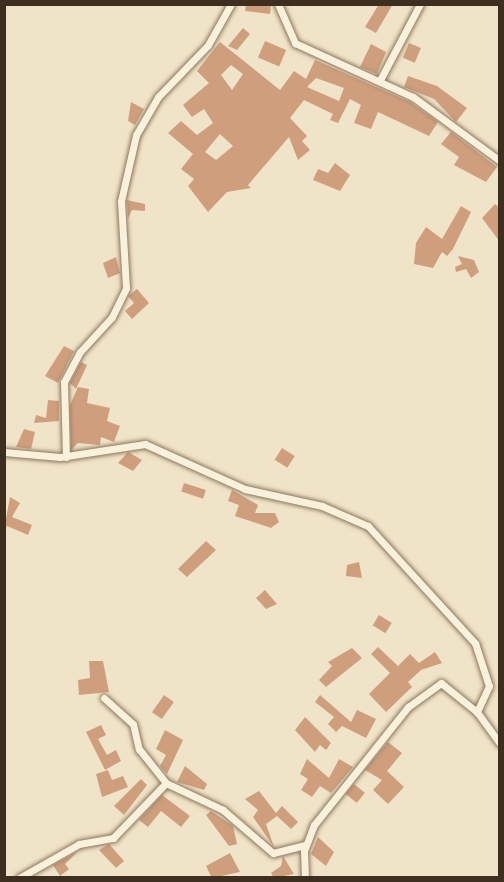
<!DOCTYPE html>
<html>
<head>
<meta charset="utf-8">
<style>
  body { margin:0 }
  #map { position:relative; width:504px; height:882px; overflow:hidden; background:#f0e4c8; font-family:"Noto Serif",serif }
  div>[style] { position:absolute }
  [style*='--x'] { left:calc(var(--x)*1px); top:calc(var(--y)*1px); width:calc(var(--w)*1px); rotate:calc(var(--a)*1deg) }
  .building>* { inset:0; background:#cf9f7d; transform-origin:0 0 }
  .roads { filter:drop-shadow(0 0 2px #8d765c) drop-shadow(0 0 2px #8d765c) }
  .street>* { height:7px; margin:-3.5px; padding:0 3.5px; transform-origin:3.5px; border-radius:3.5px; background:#faf1dc }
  span { translate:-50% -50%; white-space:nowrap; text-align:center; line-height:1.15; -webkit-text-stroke:5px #f7eed8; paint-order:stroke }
  .frame { position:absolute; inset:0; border:6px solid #3d2e20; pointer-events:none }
</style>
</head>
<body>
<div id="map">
  <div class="building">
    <i style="clip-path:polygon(246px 4px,271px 4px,270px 14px,245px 11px)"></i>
    <i style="clip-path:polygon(379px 4px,393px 4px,376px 33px,365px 27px)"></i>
    <i style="clip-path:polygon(243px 28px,250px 34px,237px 50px,228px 46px)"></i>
    <i style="left:265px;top:41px;width:23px;height:18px;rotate:23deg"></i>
    <i style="clip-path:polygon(evenodd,220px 42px,280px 90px,294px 71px,306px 79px,315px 60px,410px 102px,438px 122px,429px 136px,378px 112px,371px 129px,354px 123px,361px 105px,350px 99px,338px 123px,330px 120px,333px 114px,304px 100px,290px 118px,307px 136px,302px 141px,310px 150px,298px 160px,289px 137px,248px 185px,251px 188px,227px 192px,208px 212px,188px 186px,194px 179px,181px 169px,193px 154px,168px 133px,181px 121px,197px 135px,213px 123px,204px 109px,192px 117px,183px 105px,209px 83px,197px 71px,220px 42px,231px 65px,243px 74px,232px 90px,221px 75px,231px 65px,220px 42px,316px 78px,344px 88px,339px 101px,307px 87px,316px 78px,220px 42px,220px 134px,233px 146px,216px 160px,205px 152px,220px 134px)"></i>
    <i style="left:409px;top:43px;width:13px;height:16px;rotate:23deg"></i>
    <i style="clip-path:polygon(371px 44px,386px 52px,377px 74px,360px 67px)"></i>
    <i style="clip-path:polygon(408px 76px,437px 86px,467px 108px,456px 122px,434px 99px,404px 87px)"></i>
    <i style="clip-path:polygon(131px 102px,144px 109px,135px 125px,128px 121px)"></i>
    <i style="clip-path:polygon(451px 132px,497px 167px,486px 182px,454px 165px,459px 157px,441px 144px)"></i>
    <i style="clip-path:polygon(335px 163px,350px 175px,340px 191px,313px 180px,318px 169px,328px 173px)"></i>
    <i style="clip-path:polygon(127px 200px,145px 204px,145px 211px,132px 210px,128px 218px)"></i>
    <i style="clip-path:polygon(495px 204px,500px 208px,500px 242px,482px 218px)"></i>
    <i style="clip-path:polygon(461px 206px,471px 212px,453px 249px,447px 256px,442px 252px,433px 268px,414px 264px,416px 243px,426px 227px,442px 239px)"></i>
    <i style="clip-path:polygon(458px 256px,474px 260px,479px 272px,471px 278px,466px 269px,456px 272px,455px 267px,462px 264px)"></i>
    <i style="clip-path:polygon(116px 257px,120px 273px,108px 278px,103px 263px)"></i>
    <i style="clip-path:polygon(137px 289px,149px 303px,132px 319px,125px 311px,134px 303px,128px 296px)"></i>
    <i style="clip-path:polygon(64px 346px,74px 351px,58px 383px,45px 376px)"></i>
    <i style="clip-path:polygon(81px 362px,87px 365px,76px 389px,70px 383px)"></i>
    <i style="clip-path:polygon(78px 387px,89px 389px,87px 403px,110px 408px,107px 421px,120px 426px,114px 442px,101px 437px,100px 445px,78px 443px,71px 450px,70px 405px)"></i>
    <i style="clip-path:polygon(48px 400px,59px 401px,59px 421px,34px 423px,36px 415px,46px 418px)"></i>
    <i style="clip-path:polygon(24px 429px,35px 432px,31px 449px,16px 447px)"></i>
    <i style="left:282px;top:448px;width:15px;height:14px;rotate:32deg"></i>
    <i style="clip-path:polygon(128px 452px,142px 460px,133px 471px,118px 463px)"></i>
    <i style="left:184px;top:483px;width:23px;height:9px;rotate:18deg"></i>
    <i style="clip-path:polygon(232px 490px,258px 505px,255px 513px,275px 513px,279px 522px,271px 528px,235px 516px,239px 505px,228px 501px)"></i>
    <i style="clip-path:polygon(10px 497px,20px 503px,12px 517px,32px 525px,28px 535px,7px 526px,4px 530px)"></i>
    <i style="clip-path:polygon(206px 541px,216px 550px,187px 577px,178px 569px)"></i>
    <i style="clip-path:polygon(359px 562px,362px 578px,346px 576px,347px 565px)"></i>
    <i style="clip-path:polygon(265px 590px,277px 604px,266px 609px,256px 598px)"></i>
    <i style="left:379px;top:615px;width:15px;height:12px;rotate:32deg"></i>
    <i style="clip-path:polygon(378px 647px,398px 666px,410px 654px,419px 663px,435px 652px,442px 663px,421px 670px,408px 682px,412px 687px,386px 712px,369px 694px,390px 673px,371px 654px)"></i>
    <i style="clip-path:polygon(352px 648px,362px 658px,326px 687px,319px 680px,332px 666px,328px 662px)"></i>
    <i style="clip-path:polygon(89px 661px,103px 661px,109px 692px,79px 695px,78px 680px,90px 678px)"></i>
    <i style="left:164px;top:695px;width:12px;height:21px;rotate:35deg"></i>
    <i style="clip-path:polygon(320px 695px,351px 722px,357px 710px,376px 719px,366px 738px,342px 726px,336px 732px,328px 724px,334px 717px,315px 702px)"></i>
    <i style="clip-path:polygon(305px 717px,331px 743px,326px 750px,320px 745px,315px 752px,295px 730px)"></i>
    <i style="clip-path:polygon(101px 725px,106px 735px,98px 739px,107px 755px,116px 750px,121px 761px,105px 770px,86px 732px)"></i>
    <i style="clip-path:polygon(165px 730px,183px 740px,167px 774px,160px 766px,166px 755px,156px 749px)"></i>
    <i style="clip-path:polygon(388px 742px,402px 753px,387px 771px,404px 787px,388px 804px,373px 790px,382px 780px,365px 770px)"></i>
    <i style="clip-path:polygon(307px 759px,329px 778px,339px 759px,353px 767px,331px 793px,320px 786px,312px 797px,301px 790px,308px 779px,300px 774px)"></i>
    <i style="clip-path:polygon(185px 766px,207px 784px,204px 790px,177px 782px)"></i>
    <i style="clip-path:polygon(108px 770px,112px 780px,123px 776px,128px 787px,102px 797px,96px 774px)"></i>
    <i style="clip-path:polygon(141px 779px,147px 785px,124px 815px,114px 806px)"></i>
    <i style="left:354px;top:784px;width:14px;height:13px;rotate:39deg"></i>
    <i style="clip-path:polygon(259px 791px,276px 813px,282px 806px,298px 822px,291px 829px,277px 816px,266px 824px,274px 847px,253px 817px,258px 810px,245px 799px)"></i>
    <i style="clip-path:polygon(162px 795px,190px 816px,181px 827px,161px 811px,148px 827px,139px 820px)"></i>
    <i style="clip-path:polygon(211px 811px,233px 826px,237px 844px,229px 846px,206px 815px)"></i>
    <i style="clip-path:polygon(318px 837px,334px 852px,326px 866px,311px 854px)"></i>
    <i style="clip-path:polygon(109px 844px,124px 861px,116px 868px,99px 850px)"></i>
    <i style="clip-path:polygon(77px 852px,65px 864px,69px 869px,60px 876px,53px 865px)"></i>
    <i style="clip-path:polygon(230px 853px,240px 872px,212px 878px,206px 866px)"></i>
    <i style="clip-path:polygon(283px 856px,294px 874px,274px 878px,271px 873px,281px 866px)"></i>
  </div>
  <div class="roads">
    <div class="street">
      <i style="--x:278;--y:4;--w:43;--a:66.4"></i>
      <i style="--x:295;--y:43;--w:130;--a:24.6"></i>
      <i style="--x:413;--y:97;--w:108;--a:36.3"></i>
      <i style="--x:380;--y:80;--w:86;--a:-62.2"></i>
      <i style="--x:4;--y:452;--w:56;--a:5.1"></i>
      <i style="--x:60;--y:457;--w:86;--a:-8.7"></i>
      <i style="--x:145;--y:444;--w:110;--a:24.2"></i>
      <i style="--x:245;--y:489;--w:79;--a:12.4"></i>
      <i style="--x:322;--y:506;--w:50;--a:23.5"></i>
      <i style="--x:368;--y:526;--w:159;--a:47.6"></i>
      <i style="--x:475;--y:643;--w:45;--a:72"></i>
      <i style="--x:489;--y:686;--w:29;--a:115"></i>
      <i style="--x:477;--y:712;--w:39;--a:54"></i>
      <i style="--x:66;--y:457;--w:75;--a:-91.5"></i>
      <i style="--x:64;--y:382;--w:34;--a:-62"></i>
      <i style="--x:80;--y:352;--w:47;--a:-47.6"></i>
      <i style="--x:112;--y:317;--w:32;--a:-64"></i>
      <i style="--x:126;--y:288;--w:87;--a:-93.3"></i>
      <i style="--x:121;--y:201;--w:68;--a:-77.2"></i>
      <i style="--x:136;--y:135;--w:44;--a:-59.9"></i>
      <i style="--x:158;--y:97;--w:72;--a:-46.1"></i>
      <i style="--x:208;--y:45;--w:47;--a:-60.7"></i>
      <i style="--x:104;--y:698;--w:39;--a:42"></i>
      <i style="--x:133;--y:724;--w:26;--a:77"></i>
      <i style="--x:139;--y:749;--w:43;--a:51.5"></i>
      <i style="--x:19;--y:878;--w:69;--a:-29.5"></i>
      <i style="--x:79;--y:844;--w:35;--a:-10"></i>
      <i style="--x:113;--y:838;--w:76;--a:-46.1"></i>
      <i style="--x:166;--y:783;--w:63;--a:25.3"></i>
      <i style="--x:223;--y:810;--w:66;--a:40.7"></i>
      <i style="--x:273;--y:853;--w:33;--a:-14"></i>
      <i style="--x:305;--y:878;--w:27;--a:-92"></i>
      <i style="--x:304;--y:851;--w:28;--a:-69"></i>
      <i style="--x:314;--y:825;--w:151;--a:-51.5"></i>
      <i style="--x:408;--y:707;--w:41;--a:-36"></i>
      <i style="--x:441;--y:683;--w:46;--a:38.9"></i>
    </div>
  </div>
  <div class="frame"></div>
</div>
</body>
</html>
